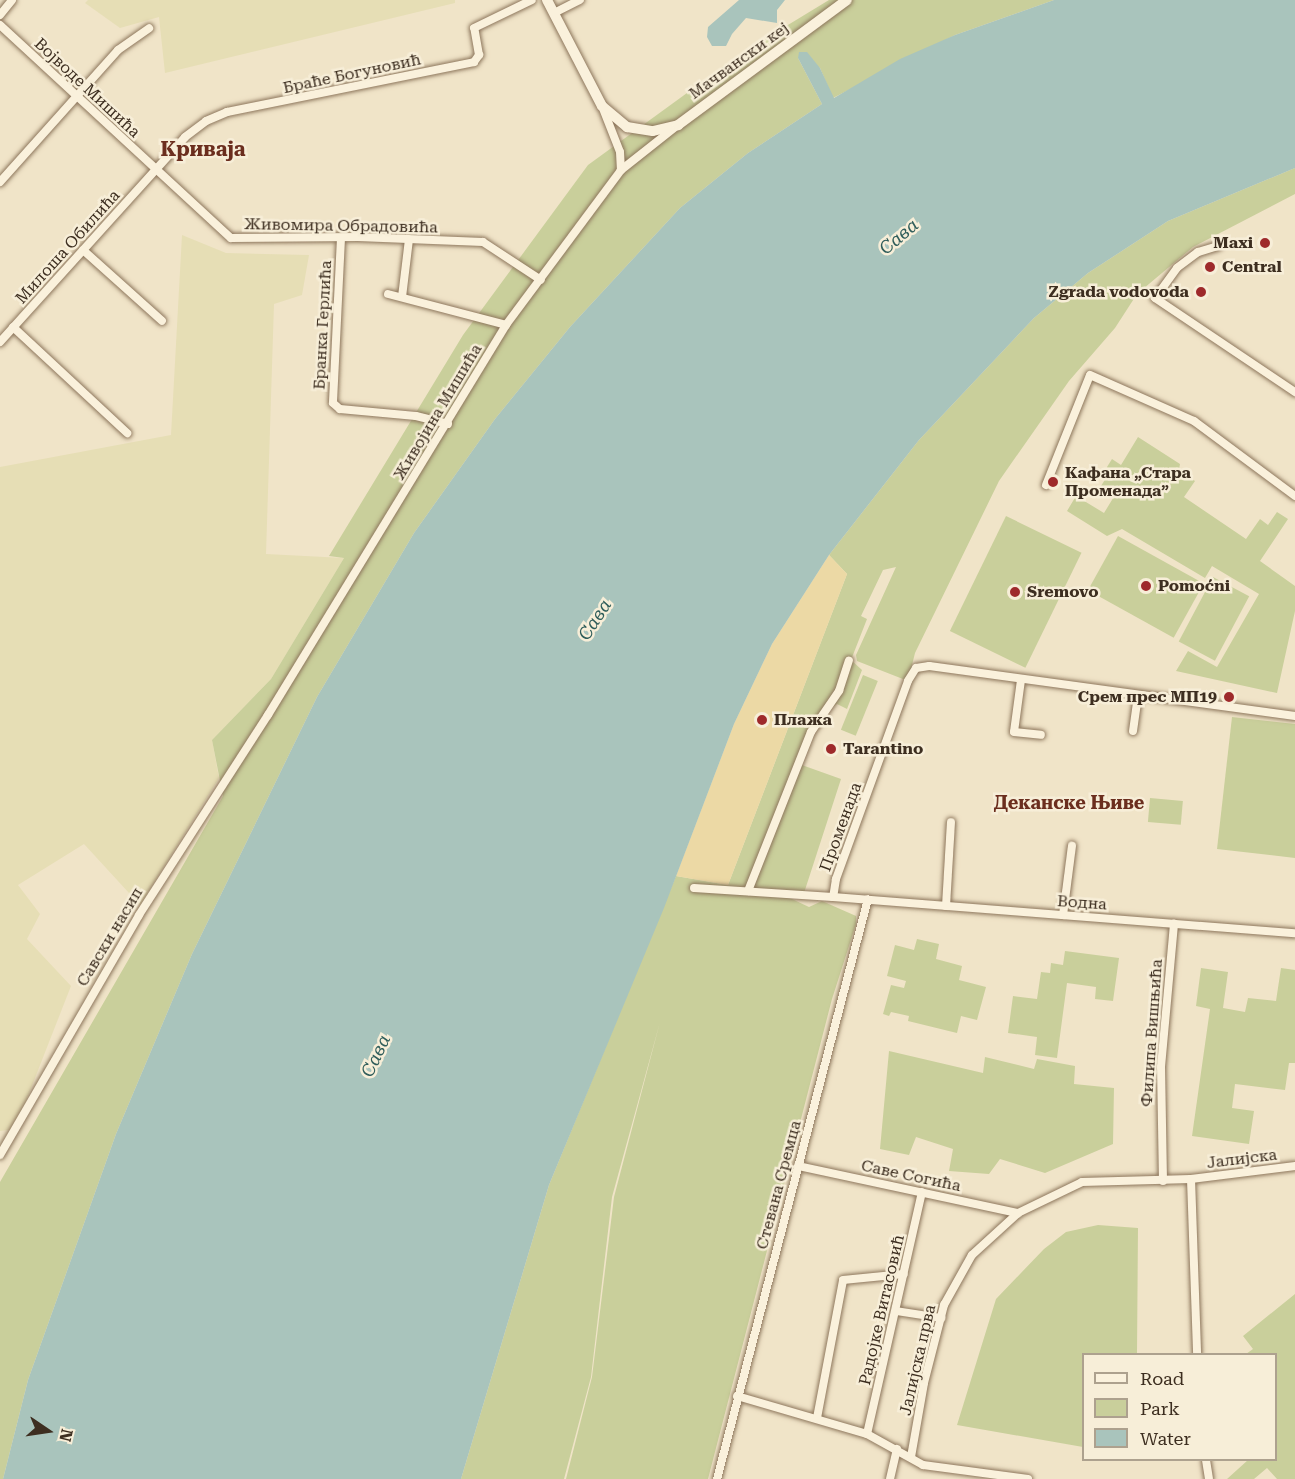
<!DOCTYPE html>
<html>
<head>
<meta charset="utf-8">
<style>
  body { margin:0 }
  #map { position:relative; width:1295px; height:1479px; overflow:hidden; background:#f0e4c8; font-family:"Roboto Serif",serif }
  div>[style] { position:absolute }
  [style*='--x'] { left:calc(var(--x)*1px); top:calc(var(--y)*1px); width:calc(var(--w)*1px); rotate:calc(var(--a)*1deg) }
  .farmland>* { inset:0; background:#e6deb5 }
  .green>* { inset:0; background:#c9cf9b; transform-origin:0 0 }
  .sand>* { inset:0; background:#ecd9a5 }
  .water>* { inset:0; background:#a9c4bc }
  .roads { filter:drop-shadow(0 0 2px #8d765c) drop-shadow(0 0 2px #8d765c) }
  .street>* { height:8px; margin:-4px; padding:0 4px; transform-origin:4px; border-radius:4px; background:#faf1dc }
  .secondary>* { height:10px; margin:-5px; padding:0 5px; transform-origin:5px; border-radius:5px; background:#faf1dc }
  .dots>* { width:16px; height:16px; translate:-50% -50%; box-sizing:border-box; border:3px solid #f7eed8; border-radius:50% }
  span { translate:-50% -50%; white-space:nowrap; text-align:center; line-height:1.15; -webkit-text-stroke:5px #f7eed8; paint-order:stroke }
  .street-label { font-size:16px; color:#3d2e20 }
  .poi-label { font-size:16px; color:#3d2e20; font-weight:700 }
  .right { translate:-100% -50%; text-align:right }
  .left { translate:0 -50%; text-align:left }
  .water-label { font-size:18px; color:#2f5d5a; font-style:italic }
  .neighbourhood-label { font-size:18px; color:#6b2e1e; font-weight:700 }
  .quarter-label { font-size:20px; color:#6b2e1e; font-weight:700 }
  .legend { position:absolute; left:1082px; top:1353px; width:195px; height:108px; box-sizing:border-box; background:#f7eed8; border:2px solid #ada18e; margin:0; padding:8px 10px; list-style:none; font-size:18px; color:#3d2e20 }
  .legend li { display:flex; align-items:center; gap:12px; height:30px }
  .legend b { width:30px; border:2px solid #ada18e }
  .north { position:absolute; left:18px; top:1401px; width:60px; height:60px; -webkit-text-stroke:4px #f7eed8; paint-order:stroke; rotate:103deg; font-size:16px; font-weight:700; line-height:24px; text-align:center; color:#3d2e20 }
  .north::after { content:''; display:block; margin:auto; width:21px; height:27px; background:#3d2e20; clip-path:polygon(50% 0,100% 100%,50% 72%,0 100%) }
</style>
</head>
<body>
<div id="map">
  <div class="farmland">
    <i style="clip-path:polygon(88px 0,455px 0,455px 3px,165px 73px,159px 17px,120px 28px,85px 3px)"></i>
    <i style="clip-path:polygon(182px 235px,226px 253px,309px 255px,302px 295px,274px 304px,266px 554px,344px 558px,271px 679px,212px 740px,219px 778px,140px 905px,84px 844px,18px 885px,40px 914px,27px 939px,71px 986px,15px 1129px,0 1131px,0 467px,171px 435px)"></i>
  </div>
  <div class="green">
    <i style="clip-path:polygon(829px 0,1054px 0,955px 35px,833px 98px,820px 68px,798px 58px,822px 104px,748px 153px,680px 208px,570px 327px,495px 419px,414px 533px,317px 697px,192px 954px,116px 1134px,28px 1380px,3px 1479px,0 1479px,0 1182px,223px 796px,212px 740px,271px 679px,344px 558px,329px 556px,463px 335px,588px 165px,742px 53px)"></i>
    <i style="clip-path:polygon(1295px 168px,1295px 194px,1193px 247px,1137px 294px,1115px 328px,1069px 381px,999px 481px,915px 653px,908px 681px,857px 661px,856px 655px,896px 567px,883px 570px,861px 616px,867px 619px,851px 660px,862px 670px,847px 709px,837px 704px,817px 718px,799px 764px,841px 779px,804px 893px,775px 891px,809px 907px,822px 901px,856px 916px,856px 924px,832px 999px,708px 1479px,566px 1479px,592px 1377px,614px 1197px,660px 1022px,612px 1197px,591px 1377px,564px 1479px,461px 1479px,549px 1185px,676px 876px,728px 885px,847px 574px,829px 555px,919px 440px,1034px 318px,1088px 273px,1168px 221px)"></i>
    <i style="clip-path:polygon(1138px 437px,1180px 464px,1179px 470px,1195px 481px,1184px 497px,1246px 539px,1260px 519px,1268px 525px,1277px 512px,1288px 519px,1260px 561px,1295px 586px,1295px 611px,1277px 693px,1176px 671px,1188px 651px,1217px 667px,1259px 594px,1212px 566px,1205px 578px,1122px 529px,1107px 536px,1067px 511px,1076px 496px,1104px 513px,1115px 495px,1101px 486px,1111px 470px,1107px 467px,1112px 459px,1121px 465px)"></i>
    <i style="left:1006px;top:516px;width:84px;height:128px;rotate:26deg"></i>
    <i style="left:1118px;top:536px;width:98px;height:62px;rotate:29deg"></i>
    <i style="left:1213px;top:577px;width:41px;height:73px;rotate:28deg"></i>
    <i style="left:863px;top:675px;width:16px;height:59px;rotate:22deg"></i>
    <i style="clip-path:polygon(1232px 717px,1295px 724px,1295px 858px,1217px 849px)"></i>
    <i style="left:1150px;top:798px;width:33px;height:24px;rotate:5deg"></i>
    <i style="clip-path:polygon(917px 939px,939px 944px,936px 959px,962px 966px,959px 980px,986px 987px,977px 1020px,961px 1016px,957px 1033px,908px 1021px,909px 1016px,891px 1012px,889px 1016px,883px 1014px,891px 985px,904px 988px,906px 981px,887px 976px,895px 945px,914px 950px)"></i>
    <i style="clip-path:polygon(1065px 951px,1119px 958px,1113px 1001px,1095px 999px,1096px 987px,1067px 983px,1057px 1058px,1035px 1055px,1037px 1037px,1008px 1033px,1013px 996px,1037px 999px,1041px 972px,1050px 973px,1051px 963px,1063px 965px)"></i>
    <i style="clip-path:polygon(1201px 968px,1228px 972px,1223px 1008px,1245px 1012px,1248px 998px,1276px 1001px,1281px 968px,1295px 970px,1295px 1063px,1289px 1063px,1285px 1090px,1235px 1084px,1232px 1108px,1254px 1111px,1249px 1144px,1192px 1136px,1210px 1009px,1196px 1006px)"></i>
    <i style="clip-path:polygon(889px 1051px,983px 1073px,985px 1057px,1034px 1069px,1037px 1059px,1075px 1066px,1074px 1084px,1114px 1088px,1113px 1144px,1045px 1173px,1000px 1159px,989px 1174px,949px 1171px,953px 1149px,916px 1137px,909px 1155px,880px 1149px)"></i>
    <i style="clip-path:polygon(1098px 1225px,1138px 1228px,1137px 1354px,1084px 1354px,1083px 1447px,957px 1425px,996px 1299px,1044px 1249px,1066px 1232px)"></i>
    <i style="clip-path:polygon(1295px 1294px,1295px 1479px,1277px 1479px,1267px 1468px,1254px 1479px,1227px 1479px,1248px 1460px,1276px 1460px,1276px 1354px,1246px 1354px,1253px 1349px,1243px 1336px)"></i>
  </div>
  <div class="sand">
    <i style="clip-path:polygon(829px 555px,847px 574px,728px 885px,676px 876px,734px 724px,772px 644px)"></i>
  </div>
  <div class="water">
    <i style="clip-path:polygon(739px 0,785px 0,777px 10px,777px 23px,746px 18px,732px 34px,726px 46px,712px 46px,707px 37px,708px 27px)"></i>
    <i style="clip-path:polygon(1054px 0,1295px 0,1295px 168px,1168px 221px,1088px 273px,1034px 318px,919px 440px,829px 555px,772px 644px,734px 724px,664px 908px,549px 1185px,461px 1479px,3px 1479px,28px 1380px,116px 1134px,192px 954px,317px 697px,414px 533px,495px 419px,570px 327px,680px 208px,748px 153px,822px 104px,798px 58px,799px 52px,807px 52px,820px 68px,834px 98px,900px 59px,955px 35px)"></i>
  </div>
  <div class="roads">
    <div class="street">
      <i style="--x:554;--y:13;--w:29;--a:-27"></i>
      <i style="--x:0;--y:15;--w:19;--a:-51"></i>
      <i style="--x:0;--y:25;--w:314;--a:42.7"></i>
      <i style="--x:231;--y:238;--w:127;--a:-0.5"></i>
      <i style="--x:358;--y:237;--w:125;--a:2.3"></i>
      <i style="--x:483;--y:242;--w:69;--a:33.2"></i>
      <i style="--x:602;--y:106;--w:49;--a:68.6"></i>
      <i style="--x:620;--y:152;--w:18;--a:87"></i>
      <i style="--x:0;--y:182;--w:177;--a:-48.2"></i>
      <i style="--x:118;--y:50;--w:38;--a:-35"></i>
      <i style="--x:341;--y:238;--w:165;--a:92.8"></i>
      <i style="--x:333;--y:403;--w:9;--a:41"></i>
      <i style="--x:340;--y:409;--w:76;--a:5.3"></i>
      <i style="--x:416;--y:416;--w:33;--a:14"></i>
      <i style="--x:1218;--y:246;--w:21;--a:163"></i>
      <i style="--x:1198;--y:252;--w:26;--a:143"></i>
      <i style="--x:1177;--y:268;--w:37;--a:126"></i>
      <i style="--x:1155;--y:298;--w:169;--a:33.9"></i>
      <i style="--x:83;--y:250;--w:106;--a:41.9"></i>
      <i style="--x:388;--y:294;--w:122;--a:14.7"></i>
      <i style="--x:402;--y:297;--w:58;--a:-83.1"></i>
      <i style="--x:13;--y:327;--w:156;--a:42.9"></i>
      <i style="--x:0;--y:342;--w:276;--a:-47.9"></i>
      <i style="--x:185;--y:137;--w:26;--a:-37"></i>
      <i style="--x:206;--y:121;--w:23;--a:-23"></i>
      <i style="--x:227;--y:112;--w:252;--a:-11.4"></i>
      <i style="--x:474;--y:62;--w:9;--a:-54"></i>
      <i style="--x:479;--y:55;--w:27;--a:-100"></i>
      <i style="--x:474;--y:28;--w:64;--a:-25.8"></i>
      <i style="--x:1046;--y:485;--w:118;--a:-68.2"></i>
      <i style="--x:1090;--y:375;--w:114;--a:23.9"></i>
      <i style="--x:1194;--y:421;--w:126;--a:36.6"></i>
      <i style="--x:1021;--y:680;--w:52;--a:97.7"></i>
      <i style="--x:1014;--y:732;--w:27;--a:6"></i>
      <i style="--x:1295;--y:716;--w:369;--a:-172.2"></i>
      <i style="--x:929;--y:666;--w:13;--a:171"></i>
      <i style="--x:916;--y:668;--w:15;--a:122"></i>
      <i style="--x:908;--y:681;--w:211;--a:110"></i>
      <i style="--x:836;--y:879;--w:18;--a:99"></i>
      <i style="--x:833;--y:897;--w:463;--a:4.5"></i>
      <i style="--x:1133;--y:731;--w:35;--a:-82"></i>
      <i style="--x:694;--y:888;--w:139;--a:3.7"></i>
      <i style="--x:748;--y:891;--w:171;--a:-68.4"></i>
      <i style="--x:811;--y:732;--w:50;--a:-55.7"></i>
      <i style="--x:839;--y:691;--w:32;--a:-72"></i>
      <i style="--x:946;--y:906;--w:84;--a:-86.6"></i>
      <i style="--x:1063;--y:915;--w:70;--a:-82.6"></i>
      <i style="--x:0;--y:1155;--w:277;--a:-59.9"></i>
      <i style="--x:139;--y:915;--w:238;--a:-57.2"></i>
      <i style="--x:268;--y:715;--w:457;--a:-58.6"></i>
      <i style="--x:506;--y:325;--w:193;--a:-53.4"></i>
      <i style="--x:621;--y:170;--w:68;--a:-38.4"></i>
      <i style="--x:798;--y:1166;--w:225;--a:12.1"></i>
      <i style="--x:1191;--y:1179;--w:175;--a:88"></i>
      <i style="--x:1163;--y:1181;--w:114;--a:-91"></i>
      <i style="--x:1161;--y:1067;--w:144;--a:-84.8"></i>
      <i style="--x:896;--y:1311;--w:46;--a:8.8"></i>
      <i style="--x:737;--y:1396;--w:135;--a:16.3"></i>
      <i style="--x:867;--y:1434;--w:64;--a:29"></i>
      <i style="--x:923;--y:1465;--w:106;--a:7.6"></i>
      <i style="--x:817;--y:1418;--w:140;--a:-79.3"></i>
      <i style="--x:843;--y:1280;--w:61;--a:-5.6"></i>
      <i style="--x:867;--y:1434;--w:248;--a:-77.2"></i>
      <i style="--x:911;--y:1457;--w:75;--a:-80"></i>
      <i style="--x:924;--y:1383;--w:81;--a:-75.6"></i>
      <i style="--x:944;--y:1305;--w:57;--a:-60.8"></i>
      <i style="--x:972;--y:1255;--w:62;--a:-42.4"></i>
      <i style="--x:1018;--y:1213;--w:71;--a:-25.8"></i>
      <i style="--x:1082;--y:1182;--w:109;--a:-1.6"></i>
      <i style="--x:1191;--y:1179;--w:105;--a:-7.1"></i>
      <i style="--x:1206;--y:1460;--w:19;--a:81"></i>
      <i style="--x:717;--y:1479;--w:599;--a:-75.41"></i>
      <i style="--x:890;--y:1479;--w:31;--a:-77"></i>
    </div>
    <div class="secondary">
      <i style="--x:547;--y:0;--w:119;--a:62.6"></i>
      <i style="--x:602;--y:106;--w:33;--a:40"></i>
      <i style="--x:627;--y:127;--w:26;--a:9"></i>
      <i style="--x:653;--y:131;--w:26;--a:-13"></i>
      <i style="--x:678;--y:125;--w:210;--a:-36.5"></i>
    </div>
  </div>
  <div class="dots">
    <i style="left:1265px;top:243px;background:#9e2a2b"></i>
    <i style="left:1210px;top:267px;background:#9e2a2b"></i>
    <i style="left:1201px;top:292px;background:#9e2a2b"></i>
    <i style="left:1053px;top:482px;background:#9e2a2b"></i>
    <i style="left:1146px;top:586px;background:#9e2a2b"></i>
    <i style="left:1015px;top:592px;background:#9e2a2b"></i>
    <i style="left:1229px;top:697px;background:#9e2a2b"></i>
    <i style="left:762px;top:720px;background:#9e2a2b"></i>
    <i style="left:831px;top:749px;background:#9e2a2b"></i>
  </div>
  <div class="street-label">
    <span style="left:739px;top:61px;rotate:-36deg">Мачвански кеј</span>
    <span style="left:352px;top:74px;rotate:-12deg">Браће Богуновић</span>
    <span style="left:87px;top:88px;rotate:43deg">Војводе Мишића</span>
    <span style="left:341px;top:226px;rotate:1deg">Живомира Обрадовића</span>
    <span style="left:68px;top:247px;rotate:-48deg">Милоша Обилића</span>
    <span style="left:323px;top:325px;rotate:-87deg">Бранка Герлића</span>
    <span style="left:438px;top:412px;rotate:-59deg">Живојина Мишића</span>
    <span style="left:841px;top:827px;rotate:-70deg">Променада</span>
    <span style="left:1082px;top:903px;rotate:4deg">Водна</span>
    <span style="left:110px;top:937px;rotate:-59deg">Савски насип</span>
    <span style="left:1152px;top:1033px;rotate:-86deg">Филипа Вишњића</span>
    <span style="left:1242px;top:1159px;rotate:-7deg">Јалијска</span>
    <span style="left:911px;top:1176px;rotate:12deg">Саве Согића</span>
    <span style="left:779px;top:1185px;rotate:-75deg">Стевана Сремца</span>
    <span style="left:882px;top:1310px;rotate:-77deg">Радојке Витасовић</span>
    <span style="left:918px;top:1360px;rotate:-77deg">Јалијска прва</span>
  </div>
  <div class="poi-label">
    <span class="right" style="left:1253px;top:243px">Maxi</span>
    <span class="left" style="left:1222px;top:267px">Central</span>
    <span class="right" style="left:1189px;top:292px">Zgrada vodovoda</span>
    <span class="left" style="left:1065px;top:482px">Кафана „Стара<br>Променада”</span>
    <span class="left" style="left:1158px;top:586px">Pomoćni</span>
    <span class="left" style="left:1027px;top:592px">Sremovo</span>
    <span class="right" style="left:1217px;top:697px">Срем прес МП19</span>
    <span class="left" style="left:774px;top:720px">Плажа</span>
    <span class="left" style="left:843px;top:749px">Tarantino</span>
  </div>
  <div class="water-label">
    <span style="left:899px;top:237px;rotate:-40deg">Сава</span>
    <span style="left:595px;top:620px;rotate:-57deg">Сава</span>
    <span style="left:376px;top:1056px;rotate:-65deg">Сава</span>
  </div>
  <div class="neighbourhood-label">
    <span style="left:1069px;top:803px">Деканске Њиве</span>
  </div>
  <div class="quarter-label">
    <span style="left:203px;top:149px">Криваја</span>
  </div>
  <ul class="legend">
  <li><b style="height:8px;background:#faf1dc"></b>Road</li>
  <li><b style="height:16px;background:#c9cf9b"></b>Park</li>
  <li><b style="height:16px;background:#a9c4bc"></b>Water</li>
  </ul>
  <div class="north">N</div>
</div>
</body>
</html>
